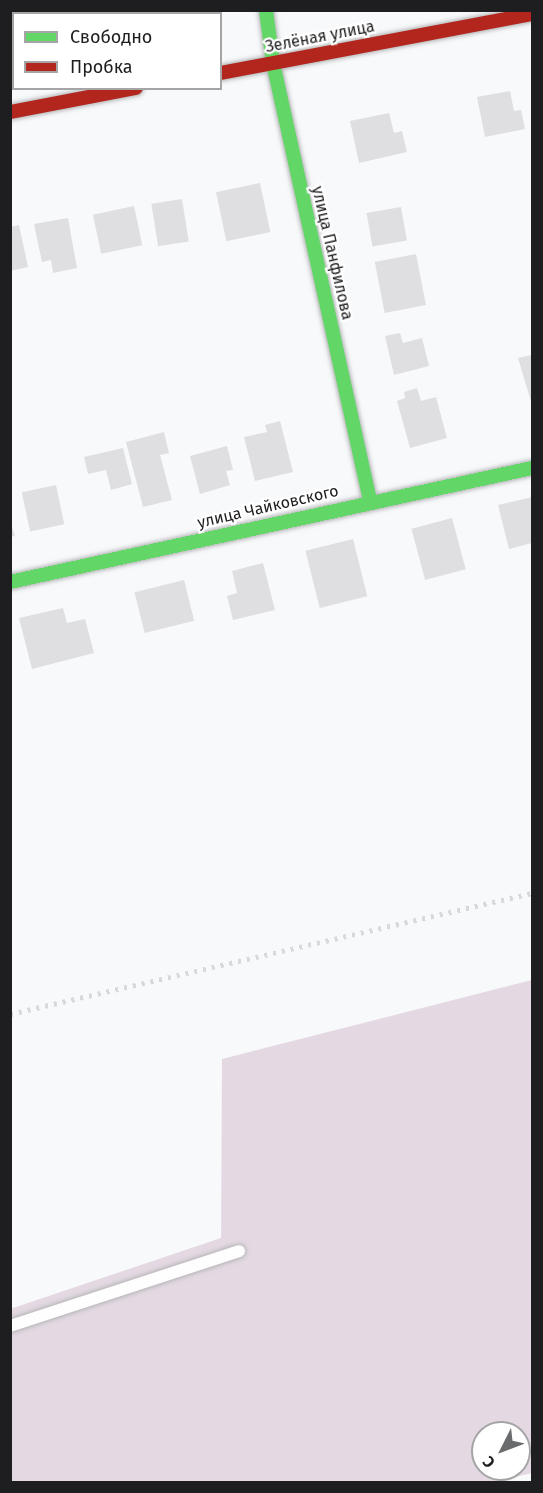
<!DOCTYPE html>
<html>
<head>
<meta charset="utf-8">
<style>
  body { margin:0 }
  #map { position:relative; width:543px; height:1493px; overflow:hidden; background:#f8f9fb; font-family:"Fira Sans",sans-serif }
  div>[style] { position:absolute }
  [style*='--x'] { left:calc(var(--x)*1px); top:calc(var(--y)*1px); width:calc(var(--w)*1px); rotate:calc(var(--a)*1deg) }
  .green>* { inset:0; background:#e4d9e3 }
  .building>* { inset:0; background:#dfdfe1; transform-origin:0 0 }
  .roads { filter:drop-shadow(0 0 2px #b5b6b7) drop-shadow(0 0 2px #b5b6b7) }
  .lane>* { height:12px; margin:-6px; padding:0 6px; transform-origin:6px; border-radius:6px; background:#fefefe }
  .fast>* { height:14px; margin:-7px; padding:0 7px; transform-origin:7px; border-radius:7px; background:#63d668 }
  .jam>* { height:14px; margin:-7px; padding:0 7px; transform-origin:7px; border-radius:7px; background:#b3261e }
  .rail>* { height:4.5px; margin-top:-2.25px; transform-origin:0; background:repeating-linear-gradient(90deg,#d9d9da 0 3px,transparent 0 9px) }
  span { translate:-50% -50%; white-space:nowrap; text-align:center; line-height:1.15; -webkit-text-stroke:4.5px #fff; paint-order:stroke }
  .street-label { font-size:16px; color:#1e1e20 }
  .frame { position:absolute; inset:0; border:12px solid #1e1e20; pointer-events:none }
  .legend { position:absolute; left:12px; top:12px; width:210px; height:78px; box-sizing:border-box; background:#fff; border:2px solid #a5a5a6; margin:0; padding:8px 10px; list-style:none; font-size:18px; color:#1e1e20 }
  .legend li { display:flex; align-items:center; gap:12px; height:30px }
  .legend b { width:30px; border:2px solid #a5a5a6 }
  .north { position:absolute; left:471px; top:1421px; width:60px; height:60px; box-sizing:border-box; background:#fff; border:2px solid #a5a5a6; border-radius:50%; rotate:228deg; font-size:16px; font-weight:700; line-height:24px; text-align:center; color:#1e1e20 }
  .north::after { content:''; display:block; margin:auto; width:21px; height:27px; background:#6a6b6d; clip-path:polygon(50% 0,100% 100%,50% 72%,0 100%) }
</style>
</head>
<body>
<div id="map">
  <div class="green">
    <i style="clip-path:polygon(evenodd,532px 980px,532px 1473px,495px 1482px,11px 1482px,10px 1309px,221px 1238px,222px 1059px,532px 980px,483px 1433px,519px 1433px,519px 1469px,483px 1469px,483px 1433px)"></i>
  </div>
  <div class="building">
    <i style="clip-path:polygon(510px 91px,514px 111px,521px 110px,525px 129px,485px 137px,477px 97px)"></i>
    <i style="clip-path:polygon(389px 113px,394px 133px,402px 131px,407px 152px,359px 163px,350px 121px)"></i>
    <i style="left:260px;top:183px;width:50px;height:45px;rotate:78deg"></i>
    <i style="left:182px;top:199px;width:43px;height:31px;rotate:81deg"></i>
    <i style="left:134px;top:206px;width:40px;height:42px;rotate:78deg"></i>
    <i style="left:401px;top:207px;width:34px;height:35px;rotate:80deg"></i>
    <i style="clip-path:polygon(68px 218px,77px 268px,53px 273px,51px 260px,42px 262px,34px 224px)"></i>
    <i style="clip-path:polygon(19px 225px,28px 267px,10px 271px,10px 227px)"></i>
    <i style="left:416px;top:254px;width:52px;height:42px;rotate:79deg"></i>
    <i style="clip-path:polygon(400px 333px,403px 343px,422px 338px,429px 366px,394px 375px,385px 336px)"></i>
    <i style="clip-path:polygon(532px 355px,532px 405px,518px 358px)"></i>
    <i style="clip-path:polygon(417px 388px,421px 401px,436px 397px,447px 438px,410px 448px,397px 401px,405px 398px,404px 392px)"></i>
    <i style="clip-path:polygon(280px 421px,293px 472px,255px 481px,244px 437px,267px 432px,265px 425px)"></i>
    <i style="clip-path:polygon(164px 432px,169px 453px,160px 455px,172px 500px,143px 507px,126px 442px)"></i>
    <i style="clip-path:polygon(227px 446px,233px 470px,226px 471px,230px 485px,200px 494px,190px 456px)"></i>
    <i style="clip-path:polygon(123px 448px,132px 484px,111px 490px,106px 470px,88px 474px,84px 457px)"></i>
    <i style="left:56px;top:485px;width:40px;height:35px;rotate:78deg"></i>
    <i style="clip-path:polygon(532px 497px,532px 543px,509px 549px,498px 505px)"></i>
    <i style="left:452px;top:518px;width:53px;height:42px;rotate:75deg"></i>
    <i style="clip-path:polygon(10px 521px,15px 536px,10px 537px)"></i>
    <i style="left:353px;top:539px;width:59px;height:49px;rotate:76deg"></i>
    <i style="clip-path:polygon(263px 563px,275px 610px,233px 620px,227px 596px,237px 593px,232px 571px)"></i>
    <i style="left:184px;top:580px;width:42px;height:51px;rotate:76deg"></i>
    <i style="clip-path:polygon(63px 608px,67px 623px,85px 619px,94px 653px,32px 669px,19px 618px)"></i>
  </div>
  <div class="roads">
    <div class="lane">
      <i style="--x:10;--y:1326;--w:241;--a:-18.1"></i>
    </div>
    <div class="fast">
      <i style="--x:266;--y:10;--w:53;--a:82.5"></i>
      <i style="--x:273;--y:63;--w:449;--a:77.5"></i>
      <i style="--x:10;--y:582;--w:534;--a:-12.32"></i>
    </div>
    <div class="jam">
      <i style="--x:220;--y:73;--w:318;--a:-10.7"></i>
      <i style="--x:10;--y:112;--w:128;--a:-10.8"></i>
    </div>
  </div>
  <div class="rail">
    <i style="--x:10;--y:1014;--w:536;--a:-13.05"></i>
  </div>
  <div class="street-label">
    <span style="left:320px;top:37px;rotate:-11deg">Зелёная улица</span>
    <span style="left:332px;top:253px;rotate:77deg">улица Панфилова</span>
    <span style="left:268px;top:507px;rotate:-13deg">улица Чайковского</span>
  </div>
  <div class="frame"></div>
  <ul class="legend">
  <li><b style="height:8px;background:#63d668"></b>Свободно</li>
  <li><b style="height:8px;background:#b3261e"></b>Пробка</li>
  </ul>
  <div class="north">С</div>
</div>
</body>
</html>
